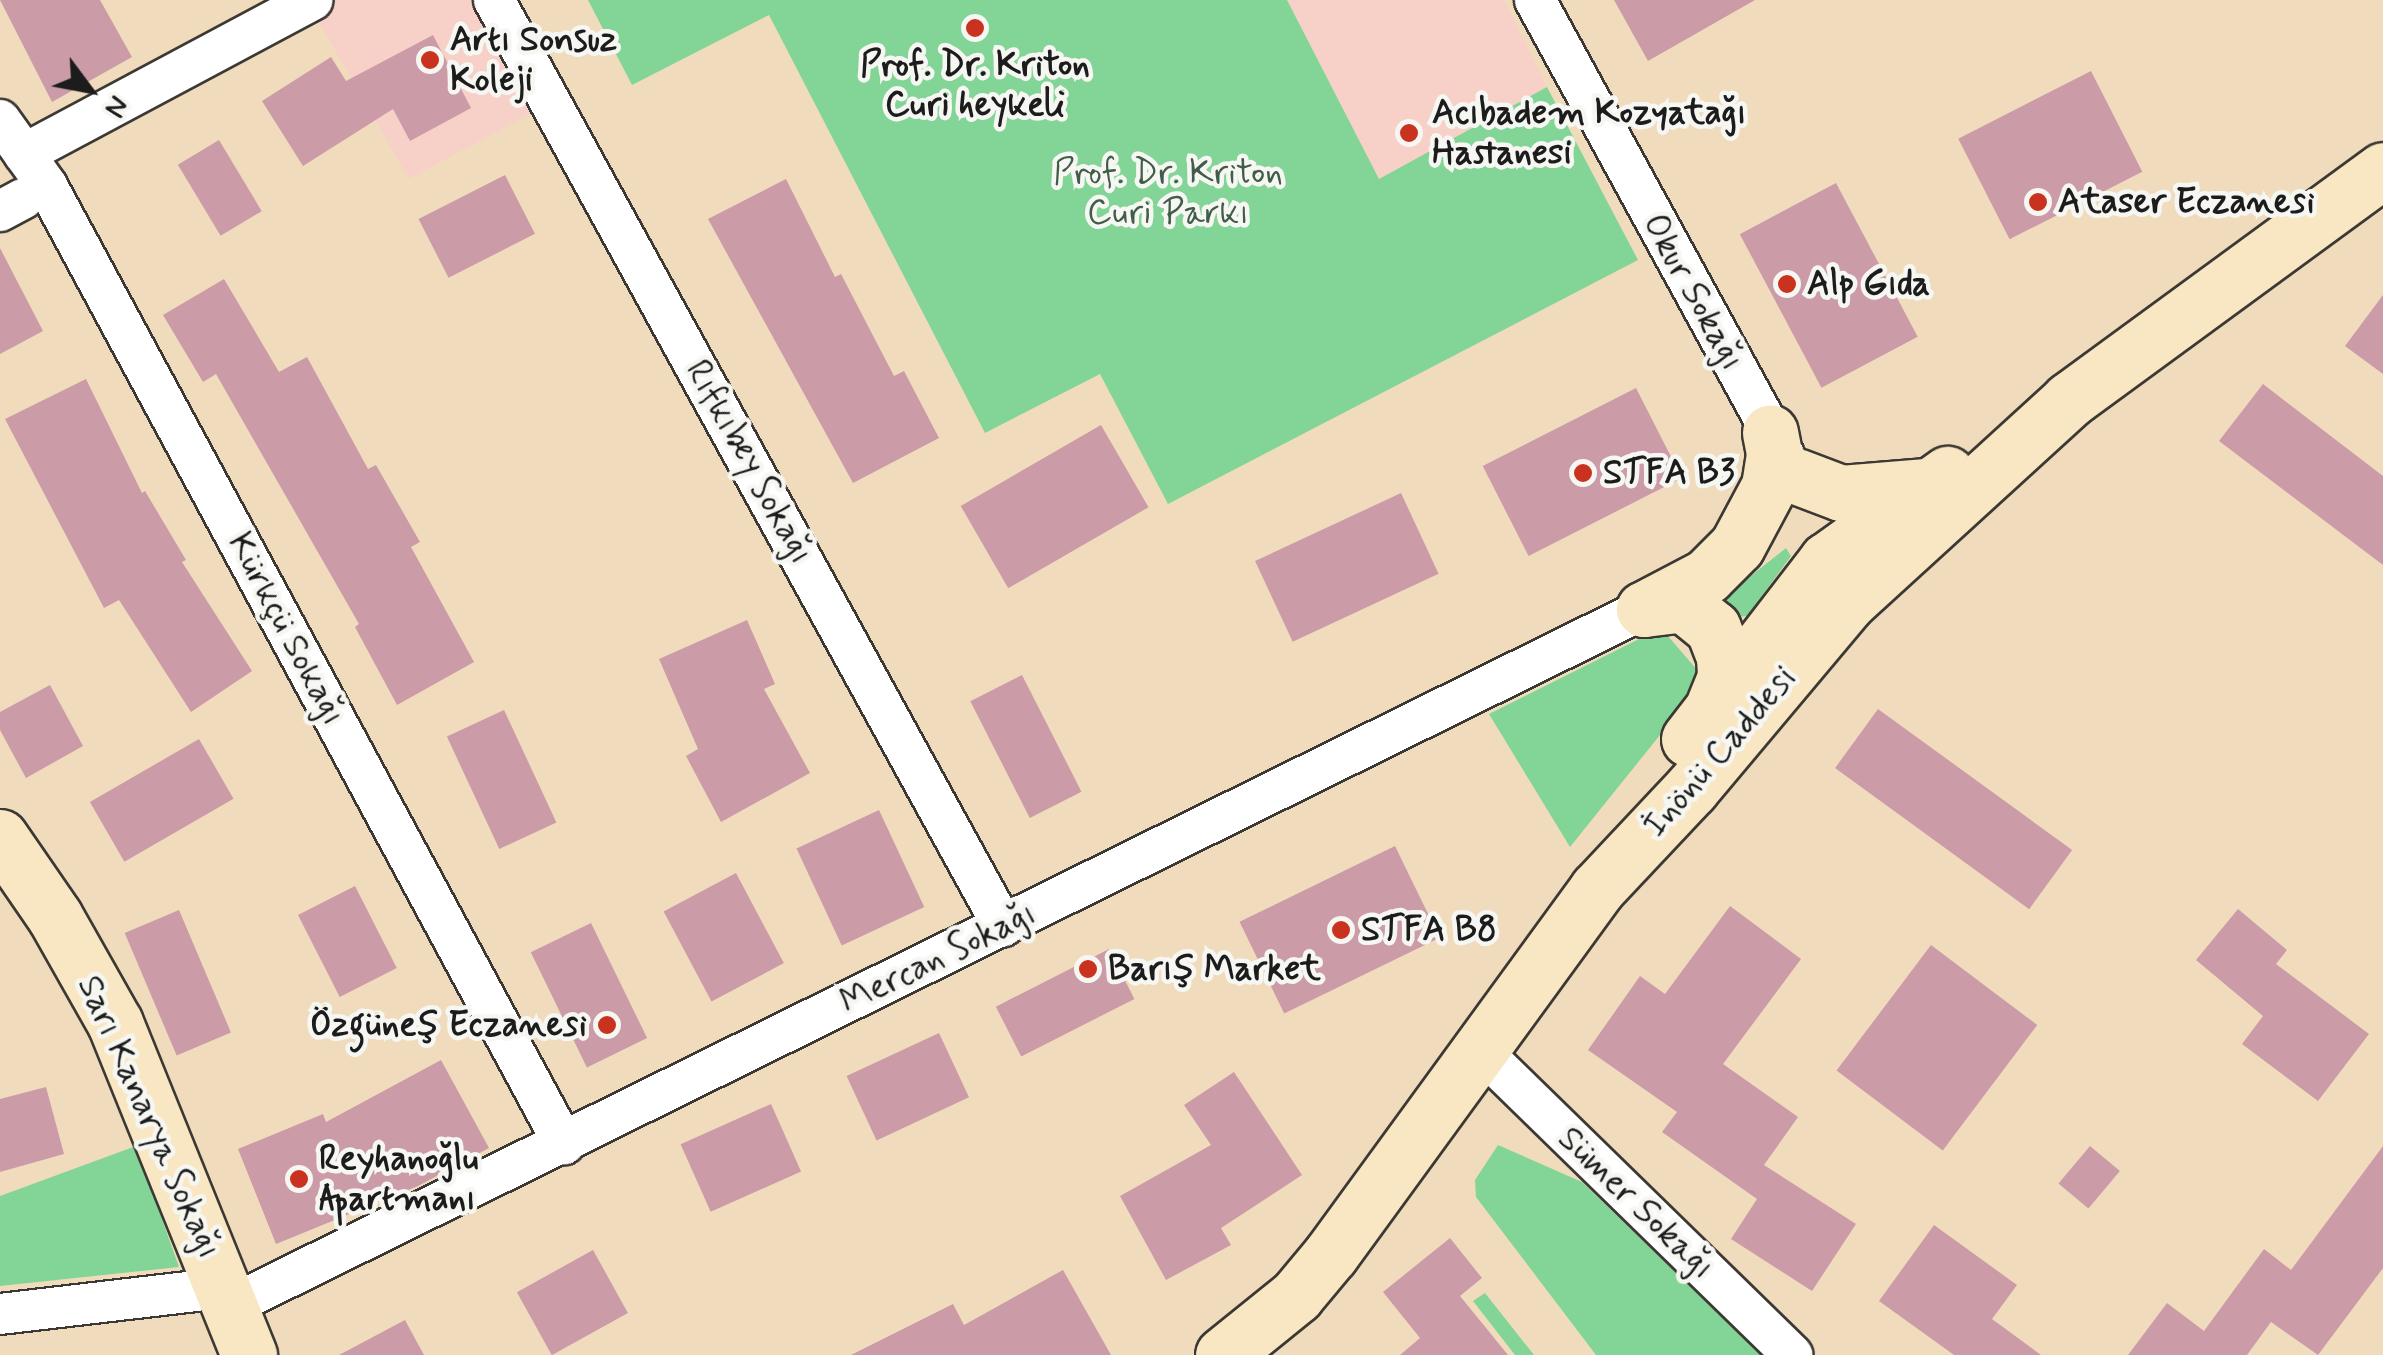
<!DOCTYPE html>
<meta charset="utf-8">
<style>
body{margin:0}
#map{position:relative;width:2383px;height:1355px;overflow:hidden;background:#f0dcbc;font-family:Mynerve,sans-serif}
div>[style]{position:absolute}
.built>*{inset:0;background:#f7d1c8}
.green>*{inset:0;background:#82d596}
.building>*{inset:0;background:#cb9ba8;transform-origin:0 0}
.roads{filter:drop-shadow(2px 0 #3c3934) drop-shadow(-2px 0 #3c3934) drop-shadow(0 2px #3c3934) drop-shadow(0 -2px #3c3934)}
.street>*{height:40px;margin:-20px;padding:0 20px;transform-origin:20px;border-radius:20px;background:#fff}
.secondary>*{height:55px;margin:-27.5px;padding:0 27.5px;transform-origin:27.5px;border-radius:27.5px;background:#f9e7c3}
.dots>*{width:28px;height:28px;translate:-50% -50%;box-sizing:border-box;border:5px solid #f6f6f2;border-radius:50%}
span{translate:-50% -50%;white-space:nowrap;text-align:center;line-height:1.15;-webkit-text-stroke:9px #f6f6f2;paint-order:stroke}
.poi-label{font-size:35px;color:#1c1c1c;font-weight:700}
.left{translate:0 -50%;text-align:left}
.right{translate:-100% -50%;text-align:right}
.park-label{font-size:35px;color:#405d47}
.street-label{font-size:35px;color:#1c1c1c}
.north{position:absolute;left:40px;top:40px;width:100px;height:100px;-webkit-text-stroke:8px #f6f6f2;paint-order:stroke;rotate:122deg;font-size:28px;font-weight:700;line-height:40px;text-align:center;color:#1c1c1c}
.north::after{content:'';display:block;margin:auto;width:35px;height:45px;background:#1c1c1c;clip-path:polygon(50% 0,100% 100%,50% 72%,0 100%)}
</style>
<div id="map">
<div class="built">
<i style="clip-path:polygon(339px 0,488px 0,543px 107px,409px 179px,313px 12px)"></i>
<i style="clip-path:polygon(1287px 0,1504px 0,1547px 87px,1379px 179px)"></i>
</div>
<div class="green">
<i style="clip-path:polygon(588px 0,1287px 0,1379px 179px,1547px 87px,1638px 260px,1168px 504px,1100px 374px,985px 433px,769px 15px,632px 85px)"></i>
<i style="clip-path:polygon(1786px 548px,1791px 556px,1747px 616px,1737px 617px,1722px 599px)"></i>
<i style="clip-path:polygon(1651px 633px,1667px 635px,1705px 679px,1570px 847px,1489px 714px)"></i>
<i style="clip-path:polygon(1498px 1145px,1582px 1182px,1761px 1355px,1596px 1355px,1476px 1197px,1475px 1180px)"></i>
<i style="clip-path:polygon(136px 1146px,179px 1267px,0 1286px,0 1196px)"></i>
<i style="clip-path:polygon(1485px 1293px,1534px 1355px,1515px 1355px,1473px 1301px)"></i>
</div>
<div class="building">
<i style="clip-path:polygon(0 0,100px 0,132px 57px,52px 102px)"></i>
<i style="clip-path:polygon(1614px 0,1755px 0,1648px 61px)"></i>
<i style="clip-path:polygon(433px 35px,471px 108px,410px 141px,393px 109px,303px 166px,262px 101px,331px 57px,346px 81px)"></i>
<i style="left:2091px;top:71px;width:113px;height:149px;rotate:63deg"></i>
<i style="left:219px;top:140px;width:83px;height:48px;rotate:59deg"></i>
<i style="left:505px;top:175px;width:66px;height:97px;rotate:63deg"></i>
<i style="clip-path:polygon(786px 179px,835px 277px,841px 274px,894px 376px,904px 371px,939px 438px,853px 483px,708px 219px)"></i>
<i style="left:1836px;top:183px;width:174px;height:109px;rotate:62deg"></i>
<i style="clip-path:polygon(0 248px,43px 331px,0 354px)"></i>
<i style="clip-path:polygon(224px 279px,279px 372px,307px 357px,368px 469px,376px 465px,420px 542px,411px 547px,474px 662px,397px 705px,355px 627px,359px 624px,216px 374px,203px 382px,163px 315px)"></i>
<i style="clip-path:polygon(2383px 295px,2383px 374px,2345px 346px)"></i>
<i style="clip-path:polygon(86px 379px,142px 493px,145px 491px,186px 560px,182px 562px,252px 671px,191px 712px,119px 600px,104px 608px,5px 419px)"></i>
<i style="clip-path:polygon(2263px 384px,2383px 476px,2383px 565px,2219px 441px)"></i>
<i style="left:1636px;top:388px;width:101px;height:172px;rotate:63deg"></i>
<i style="left:1101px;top:425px;width:95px;height:162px;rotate:60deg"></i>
<i style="left:1401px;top:493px;width:89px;height:161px;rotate:65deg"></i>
<i style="clip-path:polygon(747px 620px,775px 684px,764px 689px,810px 773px,721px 822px,686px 756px,698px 749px,659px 659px)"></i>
<i style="left:1022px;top:675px;width:131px;height:58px;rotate:63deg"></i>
<i style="clip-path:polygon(50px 685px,83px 746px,26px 778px,0 730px,0 712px)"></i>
<i style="left:1878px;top:709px;width:240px;height:73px;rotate:36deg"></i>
<i style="left:504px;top:710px;width:124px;height:63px;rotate:65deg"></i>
<i style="left:199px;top:739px;width:69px;height:126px;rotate:60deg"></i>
<i style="left:879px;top:810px;width:107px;height:91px;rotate:65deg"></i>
<i style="left:1395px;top:846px;width:102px;height:173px;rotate:64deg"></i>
<i style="left:736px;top:873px;width:102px;height:82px;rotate:62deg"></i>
<i style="left:355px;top:886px;width:92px;height:64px;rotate:63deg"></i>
<i style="clip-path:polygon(1730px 906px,1801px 959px,1723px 1064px,1798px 1117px,1764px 1165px,1856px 1224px,1812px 1291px,1731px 1239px,1757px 1199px,1662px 1132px,1677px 1112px,1588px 1050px,1640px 976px,1665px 994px)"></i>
<i style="clip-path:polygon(2238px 909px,2287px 950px,2276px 964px,2369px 1034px,2318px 1101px,2242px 1044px,2263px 1016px,2196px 960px)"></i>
<i style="left:179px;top:910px;width:133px;height:59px;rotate:67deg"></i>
<i style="left:591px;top:923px;width:128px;height:67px;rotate:64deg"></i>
<i style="left:1931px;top:945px;width:133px;height:157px;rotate:37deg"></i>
<i style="left:1109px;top:949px;width:56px;height:127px;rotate:63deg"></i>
<i style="left:939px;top:1033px;width:71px;height:102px;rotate:65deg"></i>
<i style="clip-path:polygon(441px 1060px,489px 1148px,418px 1186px,276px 1244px,238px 1149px,323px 1114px,326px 1122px)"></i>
<i style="clip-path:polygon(1234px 1072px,1302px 1175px,1221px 1228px,1231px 1245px,1166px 1280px,1120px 1196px,1211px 1145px,1184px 1105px)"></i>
<i style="clip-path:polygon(46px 1087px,64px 1154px,0 1172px,0 1099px)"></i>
<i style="left:771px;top:1104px;width:74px;height:99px;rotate:66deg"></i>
<i style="left:2090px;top:1146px;width:39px;height:49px;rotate:40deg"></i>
<i style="clip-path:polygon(2383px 1146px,2383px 1268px,2318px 1355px,2271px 1322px,2247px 1355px,2128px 1355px,2167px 1303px,2204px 1331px,2264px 1249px,2291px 1270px)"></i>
<i style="clip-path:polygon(1934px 1225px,2017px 1285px,1992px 1319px,2041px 1355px,1954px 1355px,1879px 1301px)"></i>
<i style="clip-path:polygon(1450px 1238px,1482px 1278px,1460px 1296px,1508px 1355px,1400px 1355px,1420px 1338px,1383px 1292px)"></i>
<i style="left:593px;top:1250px;width:72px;height:87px;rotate:61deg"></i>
<i style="clip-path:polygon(1063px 1270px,1111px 1355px,851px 1355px,953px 1304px,964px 1325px)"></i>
<i style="clip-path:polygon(405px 1320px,424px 1355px,339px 1355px)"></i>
</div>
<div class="roads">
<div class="street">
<i style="left:494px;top:0;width:1057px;rotate:61.2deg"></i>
<i style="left:1535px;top:0;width:519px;rotate:61.31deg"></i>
<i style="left:0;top:120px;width:81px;rotate:54.5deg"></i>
<i style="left:47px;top:186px;width:1089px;rotate:61.65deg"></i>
<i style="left:24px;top:154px;width:327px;rotate:-28.1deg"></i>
<i style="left:0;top:211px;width:26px;rotate:-28deg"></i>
<i style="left:1481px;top:1051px;width:435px;rotate:44.3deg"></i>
<i style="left:230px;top:1306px;width:1576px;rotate:-26.24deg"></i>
<i style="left:0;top:1314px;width:225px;rotate:-6.7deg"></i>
</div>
<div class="secondary">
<i style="left:1796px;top:476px;width:48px;rotate:20.7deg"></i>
<i style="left:1841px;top:493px;width:83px;rotate:-4.8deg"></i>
<i style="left:1644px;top:609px;width:71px;rotate:-27.6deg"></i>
<i style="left:1707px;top:576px;width:42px;rotate:-45deg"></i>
<i style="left:1737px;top:546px;width:68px;rotate:-61.9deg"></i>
<i style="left:1769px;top:486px;width:33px;rotate:-81deg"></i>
<i style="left:1774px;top:453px;width:21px;rotate:-101deg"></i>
<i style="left:1644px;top:609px;width:39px;rotate:-7deg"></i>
<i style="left:1683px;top:604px;width:38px;rotate:39deg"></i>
<i style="left:1713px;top:628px;width:30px;rotate:69deg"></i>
<i style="left:1724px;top:656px;width:21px;rotate:87deg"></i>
<i style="left:1725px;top:677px;width:29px;rotate:112deg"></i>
<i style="left:1689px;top:739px;width:226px;rotate:-52.4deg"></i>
<i style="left:1827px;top:560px;width:148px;rotate:-35.6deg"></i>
<i style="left:0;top:837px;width:97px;rotate:55.5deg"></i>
<i style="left:55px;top:917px;width:122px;rotate:60.5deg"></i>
<i style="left:115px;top:1023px;width:358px;rotate:68deg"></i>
<i style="left:1223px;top:1355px;width:94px;rotate:-38.9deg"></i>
<i style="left:1296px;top:1296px;width:55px;rotate:-50.2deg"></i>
<i style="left:1331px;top:1254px;width:452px;rotate:-53.9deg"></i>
<i style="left:1597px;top:889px;width:137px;rotate:-46.8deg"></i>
<i style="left:1691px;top:789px;width:243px;rotate:-50deg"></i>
<i style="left:1847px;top:603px;width:301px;rotate:-42.4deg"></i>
<i style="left:2069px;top:400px;width:389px;rotate:-36.2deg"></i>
</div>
</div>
<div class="dots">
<i style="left:975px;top:28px;background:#c8321e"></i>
<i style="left:430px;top:60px;background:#c8321e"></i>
<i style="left:1409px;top:133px;background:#c8321e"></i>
<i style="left:2038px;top:202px;background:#c8321e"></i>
<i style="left:1787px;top:284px;background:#c8321e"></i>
<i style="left:1583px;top:473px;background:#c8321e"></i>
<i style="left:1341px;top:930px;background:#c8321e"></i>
<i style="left:1088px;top:969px;background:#c8321e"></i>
<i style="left:607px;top:1025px;background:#c8321e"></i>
<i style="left:299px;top:1179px;background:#c8321e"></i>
</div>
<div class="poi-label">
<span class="left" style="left:450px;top:60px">Artı Sonsuz<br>Koleji</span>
<span style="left:975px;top:85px">Prof. Dr. Kriton<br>Curi heykeli</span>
<span class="left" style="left:1432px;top:133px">Acıbadem Kozyatağı<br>Hastanesi</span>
<span class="left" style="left:2058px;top:202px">Ataser Eczanesi</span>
<span class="left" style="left:1807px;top:284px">Alp Gıda</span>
<span class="left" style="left:1603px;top:473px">STFA B3</span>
<span class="left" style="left:1361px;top:930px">STFA B8</span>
<span class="left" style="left:1108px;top:969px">Barış Market</span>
<span class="right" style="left:587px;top:1025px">Özgüneş Eczanesi</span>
<span class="left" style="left:319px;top:1179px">Reyhanoğlu<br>Apartmanı</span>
</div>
<div class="park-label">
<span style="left:1168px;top:193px">Prof. Dr. Kriton<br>Curi Parkı</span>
</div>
<div class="street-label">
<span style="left:1693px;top:292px;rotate:61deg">Okur Sokağı</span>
<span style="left:749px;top:462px;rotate:61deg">Rıfkıbey Sokağı</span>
<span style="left:286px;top:629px;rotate:62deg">Kürkçü Sokağı</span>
<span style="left:1720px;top:752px;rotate:-49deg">İnönü Caddesi</span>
<span style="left:938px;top:958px;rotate:-26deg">Mercan Sokağı</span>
<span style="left:149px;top:1117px;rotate:66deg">Sarı Kanarya Sokağı</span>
<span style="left:1636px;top:1203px;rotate:44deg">Sümer Sokağı</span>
</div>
<div class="north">N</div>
</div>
